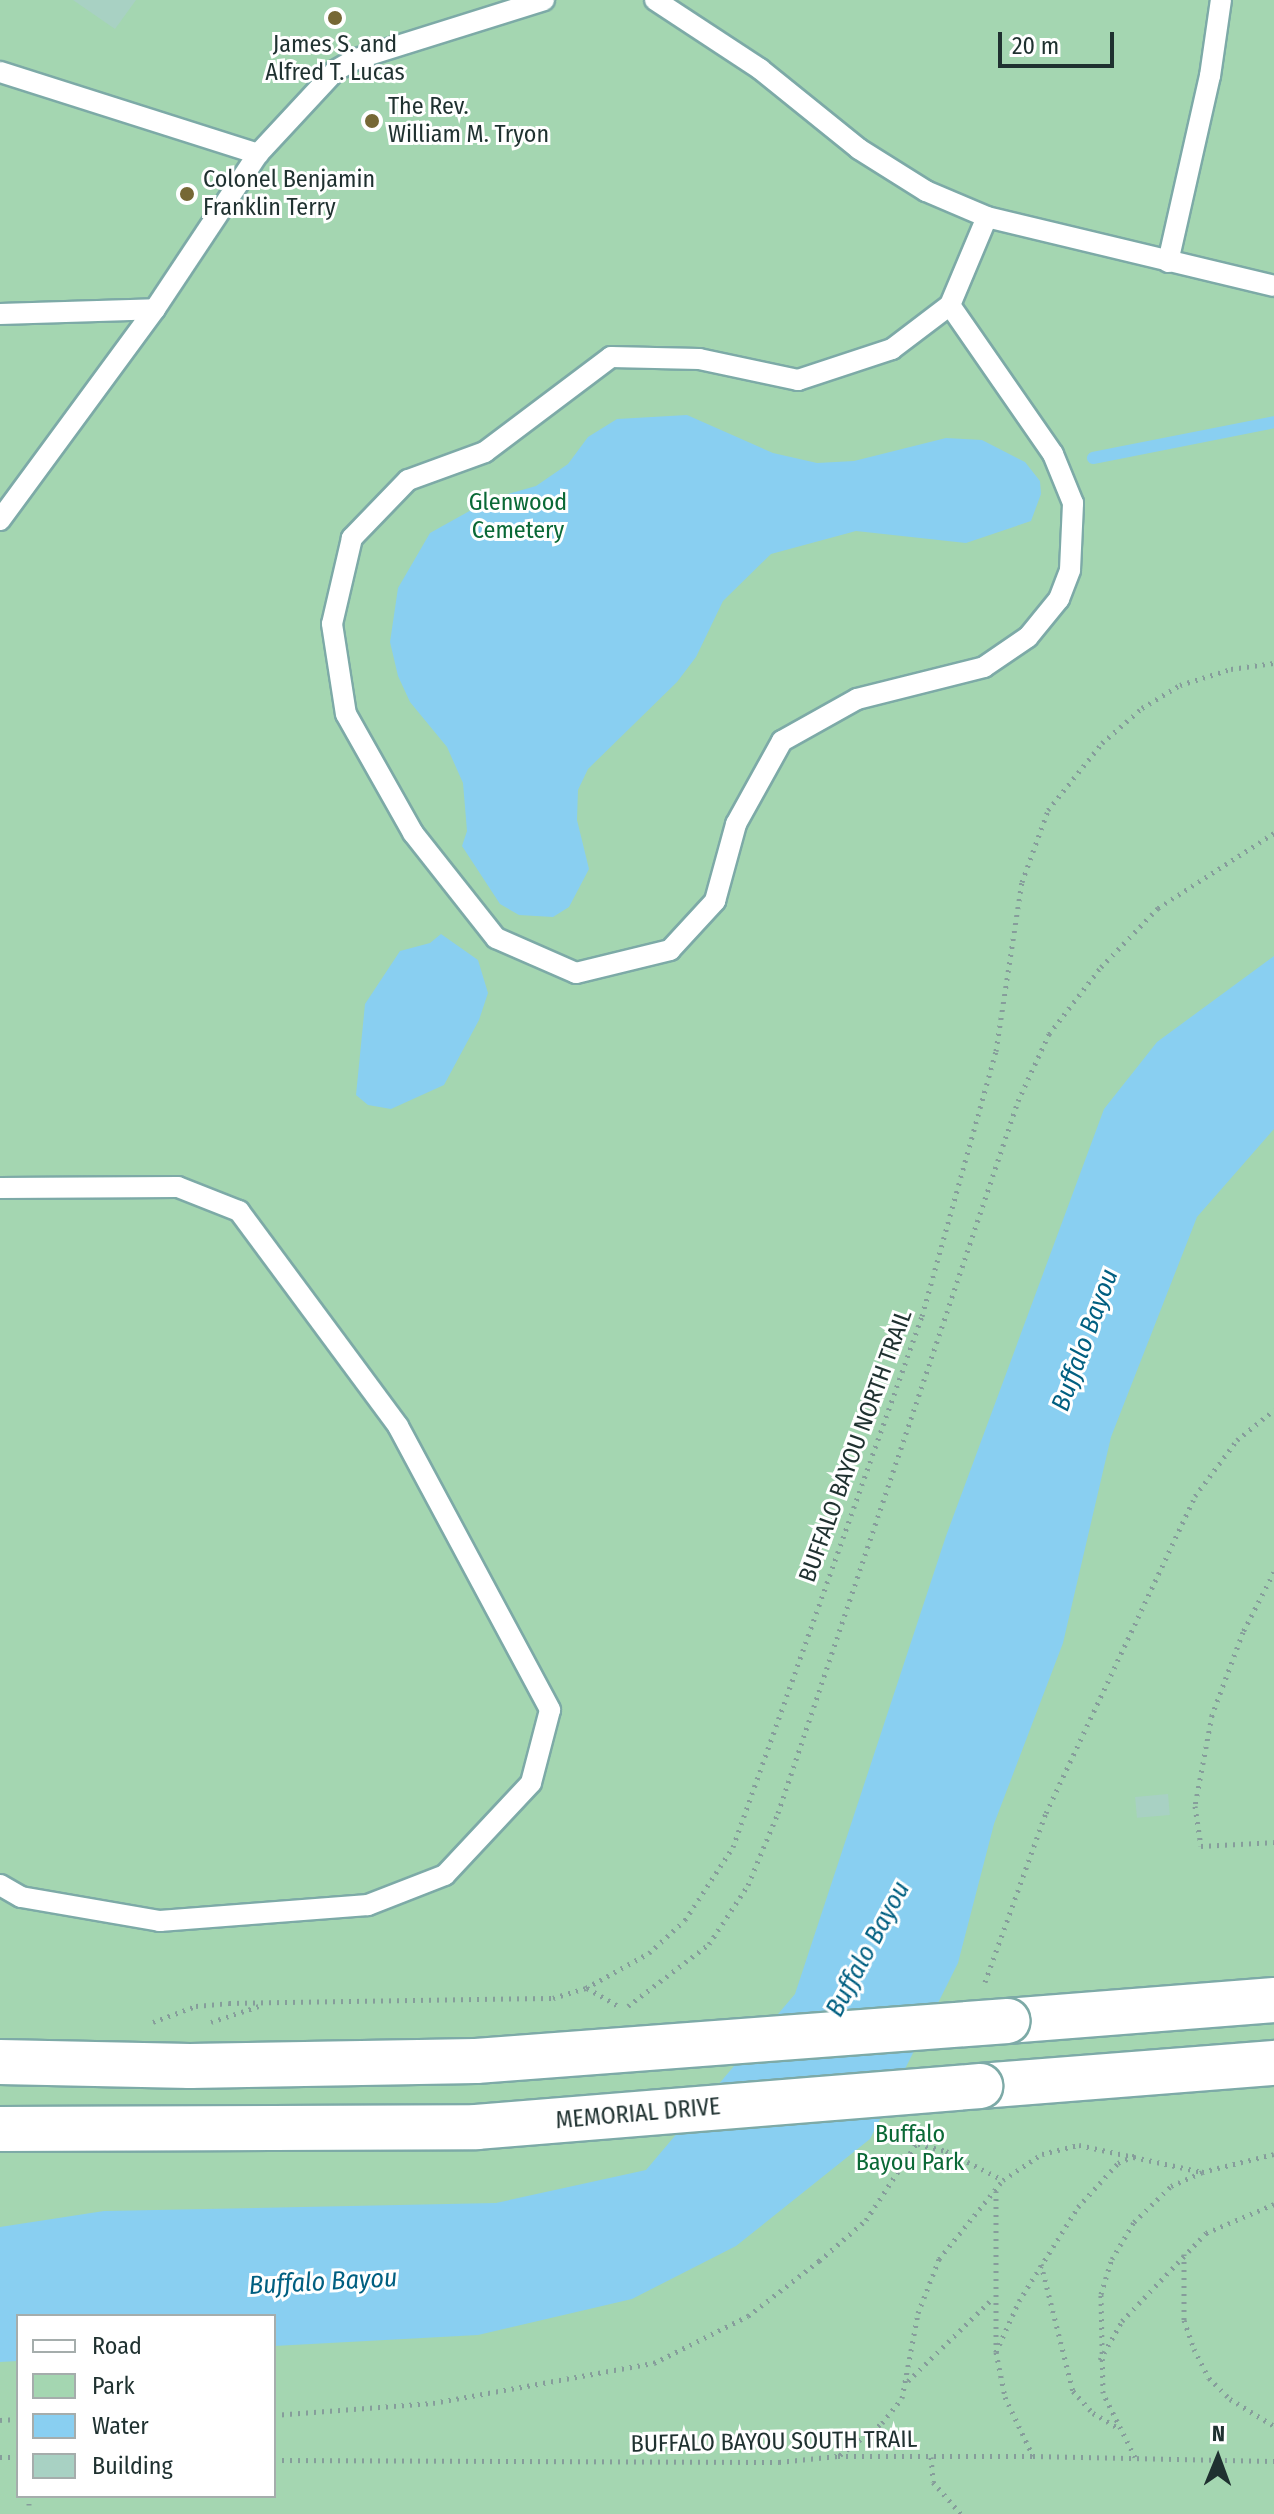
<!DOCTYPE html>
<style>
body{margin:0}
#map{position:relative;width:1274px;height:2514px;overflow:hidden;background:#e3fefc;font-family:"Fira Sans Condensed",sans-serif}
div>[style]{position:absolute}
.green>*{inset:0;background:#a4d6b1}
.water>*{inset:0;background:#89cff1}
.stream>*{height:12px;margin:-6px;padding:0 6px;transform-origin:6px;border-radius:6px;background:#89cff1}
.building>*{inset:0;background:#a8d1c3;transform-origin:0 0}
.path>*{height:5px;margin-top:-2.5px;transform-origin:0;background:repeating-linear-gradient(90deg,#869d9b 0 2px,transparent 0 8px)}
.roads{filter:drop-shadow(2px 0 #7daaa7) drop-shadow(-2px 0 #7daaa7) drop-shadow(0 2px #7daaa7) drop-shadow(0 -2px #7daaa7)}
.lane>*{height:20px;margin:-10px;padding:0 10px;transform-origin:10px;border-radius:10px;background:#fff}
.primary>*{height:44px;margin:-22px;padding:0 22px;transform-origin:22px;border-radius:22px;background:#fff}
.bridges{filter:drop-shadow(2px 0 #7daaa7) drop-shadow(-2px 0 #7daaa7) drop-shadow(0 2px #7daaa7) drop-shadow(0 -2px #7daaa7)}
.primary-bridge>*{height:44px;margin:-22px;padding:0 22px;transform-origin:22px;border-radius:22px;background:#fff}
.dots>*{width:22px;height:22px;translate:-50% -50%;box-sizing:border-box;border:4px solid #fff;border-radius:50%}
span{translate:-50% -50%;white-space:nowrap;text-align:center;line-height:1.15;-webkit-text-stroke:6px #fff;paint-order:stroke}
.poi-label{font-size:24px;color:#1f3130}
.left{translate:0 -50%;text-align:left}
.park-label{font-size:24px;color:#0a6936}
.street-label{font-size:24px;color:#1f3130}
.water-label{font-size:26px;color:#005f81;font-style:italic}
.legend{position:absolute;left:16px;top:2314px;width:260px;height:184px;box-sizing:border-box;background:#fff;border:2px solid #a5adac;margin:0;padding:10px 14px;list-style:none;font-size:24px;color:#1f3130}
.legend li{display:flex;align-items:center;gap:16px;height:40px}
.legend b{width:40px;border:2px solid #a5adac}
.north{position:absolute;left:1178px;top:2418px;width:80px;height:80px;-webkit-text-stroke:6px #fff;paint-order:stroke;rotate:1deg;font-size:22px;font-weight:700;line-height:32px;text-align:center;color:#1f3130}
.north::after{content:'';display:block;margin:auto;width:28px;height:36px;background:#1f3130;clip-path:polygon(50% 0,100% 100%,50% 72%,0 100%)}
.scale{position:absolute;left:998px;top:32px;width:116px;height:36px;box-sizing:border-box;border:4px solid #1f3130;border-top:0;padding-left:10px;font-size:24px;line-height:28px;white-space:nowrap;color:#1f3130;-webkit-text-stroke:6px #fff;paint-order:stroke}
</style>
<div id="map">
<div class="green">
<i style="clip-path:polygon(evenodd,0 0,1274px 0,1274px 2514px,0 2514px,0 0,18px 2316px,274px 2316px,274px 2496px,18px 2496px,18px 2316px)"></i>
</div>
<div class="water">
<i style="clip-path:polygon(687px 415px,773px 453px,817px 463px,854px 461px,946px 438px,982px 440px,1025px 462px,1040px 481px,1041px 494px,1031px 521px,966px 543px,856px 531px,771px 554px,723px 601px,696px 657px,677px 682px,588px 769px,578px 790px,577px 820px,589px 869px,569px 907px,553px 917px,519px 915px,500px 904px,462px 846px,467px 831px,463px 783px,447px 747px,410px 702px,398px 676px,390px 642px,398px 588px,430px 533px,491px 499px,536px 486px,568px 464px,588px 437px,617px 419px)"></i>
<i style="clip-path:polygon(441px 934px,478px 960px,488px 993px,479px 1020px,444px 1085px,391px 1109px,368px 1105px,356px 1095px,365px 1004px,400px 951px,430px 943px)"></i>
<i style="clip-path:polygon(1274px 956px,1274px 1129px,1197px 1217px,1111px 1437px,1063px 1643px,994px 1824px,958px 1963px,870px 2139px,736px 2246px,632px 2299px,478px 2335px,274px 2346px,274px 2316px,18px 2316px,18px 2361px,0 2362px,0 2227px,104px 2211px,496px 2203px,646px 2170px,795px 1994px,946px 1536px,1104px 1109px,1157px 1042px)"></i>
</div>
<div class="stream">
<i style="left:1093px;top:458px;width:185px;rotate:-11.2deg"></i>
</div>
<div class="building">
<i style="clip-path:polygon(73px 0,136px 0,115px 29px)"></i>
<i style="left:1168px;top:1794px;width:21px;height:33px;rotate:85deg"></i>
</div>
<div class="path">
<i style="left:1274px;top:1572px;width:68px;rotate:117.3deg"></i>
<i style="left:1243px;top:1632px;width:89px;rotate:110.5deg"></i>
<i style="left:1212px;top:1715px;width:93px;rotate:100.6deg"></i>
<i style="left:1195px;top:1806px;width:40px;rotate:81.5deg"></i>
<i style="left:1201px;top:1846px;width:73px;rotate:-3.1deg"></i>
<i style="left:985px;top:1982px;width:180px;rotate:-70.2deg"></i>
<i style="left:1046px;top:1813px;width:350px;rotate:-64.8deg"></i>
<i style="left:1195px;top:1496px;width:70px;rotate:-53.1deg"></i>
<i style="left:1237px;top:1440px;width:48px;rotate:-39deg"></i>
<i style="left:587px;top:1988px;width:38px;rotate:30deg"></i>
<i style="left:628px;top:2006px;width:102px;rotate:-37.4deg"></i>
<i style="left:709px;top:1944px;width:71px;rotate:-56.5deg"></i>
<i style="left:748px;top:1885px;width:78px;rotate:-67.4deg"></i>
<i style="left:778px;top:1813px;width:751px;rotate:-71.37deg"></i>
<i style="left:1018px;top:1101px;width:74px;rotate:-65.2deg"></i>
<i style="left:1049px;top:1034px;width:85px;rotate:-52.2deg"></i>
<i style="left:1101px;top:967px;width:82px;rotate:-46deg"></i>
<i style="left:1158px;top:908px;width:138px;rotate:-32.9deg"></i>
<i style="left:153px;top:2022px;width:46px;rotate:-20.4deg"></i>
<i style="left:196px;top:2006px;width:33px;rotate:-5deg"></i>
<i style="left:229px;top:2003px;width:324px;rotate:-0.9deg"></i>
<i style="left:553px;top:1998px;width:34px;rotate:-17deg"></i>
<i style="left:586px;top:1988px;width:72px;rotate:-29.1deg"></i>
<i style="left:649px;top:1953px;width:49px;rotate:-42.5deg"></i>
<i style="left:685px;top:1920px;width:87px;rotate:-56.7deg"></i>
<i style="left:733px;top:1847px;width:564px;rotate:-70.41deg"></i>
<i style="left:922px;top:1316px;width:275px;rotate:-74.4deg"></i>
<i style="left:996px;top:1051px;width:171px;rotate:-81.3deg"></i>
<i style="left:1022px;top:882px;width:77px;rotate:-70.1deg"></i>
<i style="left:1048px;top:810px;width:86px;rotate:-51.1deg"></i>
<i style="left:1102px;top:743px;width:53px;rotate:-41.2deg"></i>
<i style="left:1142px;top:708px;width:44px;rotate:-31.2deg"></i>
<i style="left:1180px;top:685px;width:53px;rotate:-17.4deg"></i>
<i style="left:1231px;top:669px;width:43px;rotate:-7.9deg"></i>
<i style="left:211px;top:2022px;width:54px;rotate:-18.4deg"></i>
<i style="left:918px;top:2144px;width:29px;rotate:14deg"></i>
<i style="left:946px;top:2151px;width:64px;rotate:27deg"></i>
<i style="left:996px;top:2191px;width:161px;rotate:90deg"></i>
<i style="left:996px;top:2352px;width:46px;rotate:78.7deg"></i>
<i style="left:1005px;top:2397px;width:65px;rotate:64.6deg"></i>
<i style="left:1184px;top:2254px;width:66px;rotate:90deg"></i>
<i style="left:1184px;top:2320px;width:31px;rotate:71deg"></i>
<i style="left:1194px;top:2349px;width:33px;rotate:63deg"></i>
<i style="left:1209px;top:2378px;width:30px;rotate:45deg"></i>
<i style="left:1230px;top:2399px;width:52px;rotate:31.5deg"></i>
<i style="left:1041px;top:2264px;width:131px;rotate:75.9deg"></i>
<i style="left:1073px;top:2391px;width:30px;rotate:48deg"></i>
<i style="left:1093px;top:2413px;width:29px;rotate:31deg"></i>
<i style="left:996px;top:2352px;width:56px;rotate:-65.7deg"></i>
<i style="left:1019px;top:2301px;width:111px;rotate:-57.9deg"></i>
<i style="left:1078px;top:2207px;width:59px;rotate:-47.7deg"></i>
<i style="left:1118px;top:2163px;width:20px;rotate:-24deg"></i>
<i style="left:1100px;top:2360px;width:45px;rotate:-60.6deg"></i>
<i style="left:1122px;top:2321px;width:122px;rotate:-46.3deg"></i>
<i style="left:1206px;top:2233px;width:74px;rotate:-23.1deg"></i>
<i style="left:908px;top:2381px;width:120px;rotate:-44.3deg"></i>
<i style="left:274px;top:2415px;width:159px;rotate:-4.3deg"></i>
<i style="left:433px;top:2403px;width:225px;rotate:-10.3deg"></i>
<i style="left:654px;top:2363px;width:105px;rotate:-26.6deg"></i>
<i style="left:748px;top:2316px;width:90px;rotate:-37.8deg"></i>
<i style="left:819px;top:2261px;width:62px;rotate:-41.1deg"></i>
<i style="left:866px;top:2220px;width:105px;rotate:-56.6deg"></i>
<i style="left:0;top:2420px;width:18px;rotate:-3deg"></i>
<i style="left:840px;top:2455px;width:53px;rotate:-37.3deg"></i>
<i style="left:882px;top:2423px;width:32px;rotate:-51deg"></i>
<i style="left:902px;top:2398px;width:86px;rotate:-79.3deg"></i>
<i style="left:918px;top:2313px;width:58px;rotate:-68.7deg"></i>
<i style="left:939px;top:2259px;width:102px;rotate:-51deg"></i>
<i style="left:1003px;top:2180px;width:47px;rotate:-33.7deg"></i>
<i style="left:1042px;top:2154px;width:38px;rotate:-14deg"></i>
<i style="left:1079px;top:2145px;width:126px;rotate:12.4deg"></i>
<i style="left:0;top:2457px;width:18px"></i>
<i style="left:931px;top:2457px;width:25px;rotate:85deg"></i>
<i style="left:933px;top:2482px;width:43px;rotate:48.8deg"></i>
<i style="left:1135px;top:2457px;width:72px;rotate:-116.6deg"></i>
<i style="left:1103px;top:2393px;width:99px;rotate:-91.2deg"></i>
<i style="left:1101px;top:2294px;width:37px;rotate:-73deg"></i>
<i style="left:1112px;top:2259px;width:43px;rotate:-59.3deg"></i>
<i style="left:1134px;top:2222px;width:52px;rotate:-44.2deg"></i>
<i style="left:1171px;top:2186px;width:34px;rotate:-24deg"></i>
<i style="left:1202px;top:2172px;width:74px;rotate:-14deg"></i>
<i style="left:274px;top:2460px;width:505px;rotate:0.23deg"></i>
<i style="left:779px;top:2462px;width:59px;rotate:-5.8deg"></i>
<i style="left:838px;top:2456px;width:195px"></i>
<i style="left:1033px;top:2456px;width:241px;rotate:1.2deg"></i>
<i style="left:29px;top:2505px;width:9px;rotate:-90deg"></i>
</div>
<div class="roads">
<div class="lane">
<i style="left:655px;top:0;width:126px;rotate:33.3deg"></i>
<i style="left:760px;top:69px;width:127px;rotate:38.9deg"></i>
<i style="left:859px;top:149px;width:79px;rotate:32.1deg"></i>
<i style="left:926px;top:191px;width:66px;rotate:23.1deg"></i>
<i style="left:987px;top:217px;width:295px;rotate:13.5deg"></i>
<i style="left:0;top:72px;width:271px;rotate:17.6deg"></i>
<i style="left:1168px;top:262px;width:191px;rotate:-77.3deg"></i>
<i style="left:1210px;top:76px;width:77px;rotate:-81.8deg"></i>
<i style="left:950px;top:305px;width:73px;rotate:142.8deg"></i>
<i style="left:892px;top:349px;width:99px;rotate:161.7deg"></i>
<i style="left:798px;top:380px;width:101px;rotate:-168deg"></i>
<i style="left:699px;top:359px;width:88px;rotate:-178.7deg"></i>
<i style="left:611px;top:357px;width:158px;rotate:143deg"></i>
<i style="left:485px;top:452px;width:82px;rotate:160deg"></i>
<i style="left:408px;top:480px;width:81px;rotate:134deg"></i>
<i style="left:352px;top:538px;width:88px;rotate:103.1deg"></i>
<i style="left:332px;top:624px;width:91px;rotate:81.2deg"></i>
<i style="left:346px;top:714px;width:137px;rotate:60.6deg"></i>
<i style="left:413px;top:833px;width:134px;rotate:51.7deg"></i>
<i style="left:496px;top:938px;width:87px;rotate:23.6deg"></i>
<i style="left:576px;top:973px;width:97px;rotate:-13.7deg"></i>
<i style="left:670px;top:950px;width:67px;rotate:-47.4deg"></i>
<i style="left:715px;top:901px;width:80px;rotate:-74.7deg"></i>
<i style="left:736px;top:824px;width:95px;rotate:-61deg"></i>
<i style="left:782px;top:741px;width:86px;rotate:-29.2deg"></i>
<i style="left:857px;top:699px;width:131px;rotate:-14.1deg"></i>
<i style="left:984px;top:667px;width:53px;rotate:-34.3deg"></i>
<i style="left:1028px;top:637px;width:49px;rotate:-50.8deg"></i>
<i style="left:1059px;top:599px;width:31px;rotate:-69deg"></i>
<i style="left:1070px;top:570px;width:67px;rotate:-87.4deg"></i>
<i style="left:1073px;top:503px;width:53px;rotate:-112.2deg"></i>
<i style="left:1053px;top:454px;width:181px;rotate:-124.7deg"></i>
<i style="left:950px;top:305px;width:95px;rotate:-67.2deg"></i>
<i style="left:0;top:314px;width:155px;rotate:-1.8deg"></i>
<i style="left:0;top:520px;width:262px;rotate:-53.7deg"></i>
<i style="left:155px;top:309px;width:186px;rotate:-56.4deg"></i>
<i style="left:258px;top:154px;width:113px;rotate:-47.1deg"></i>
<i style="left:335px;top:71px;width:24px;rotate:-30deg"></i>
<i style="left:356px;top:59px;width:197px;rotate:-17.4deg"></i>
<i style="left:0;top:1188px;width:178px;rotate:-0.3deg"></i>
<i style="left:178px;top:1187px;width:66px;rotate:21.5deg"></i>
<i style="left:239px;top:1211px;width:267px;rotate:53.5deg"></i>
<i style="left:398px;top:1426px;width:322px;rotate:61.8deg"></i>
<i style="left:550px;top:1710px;width:75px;rotate:104.6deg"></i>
<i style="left:531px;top:1783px;width:126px;rotate:133.1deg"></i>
<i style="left:445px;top:1875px;width:83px;rotate:158.7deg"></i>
<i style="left:368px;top:1905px;width:209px;rotate:175.6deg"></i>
<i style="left:160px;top:1921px;width:141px;rotate:-170.2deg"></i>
<i style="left:21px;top:1897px;width:24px;rotate:-150deg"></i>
</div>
<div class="primary">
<i style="left:1007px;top:2021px;width:268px;rotate:-4.5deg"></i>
<i style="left:980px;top:2086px;width:295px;rotate:-4.5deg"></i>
</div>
</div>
<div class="bridges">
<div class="primary-bridge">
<i style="left:0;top:2062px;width:190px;rotate:1.2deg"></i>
<i style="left:190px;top:2066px;width:286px;rotate:-1deg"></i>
<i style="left:476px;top:2061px;width:533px;rotate:-4.31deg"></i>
<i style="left:0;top:2129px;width:476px;rotate:-0.2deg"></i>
<i style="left:476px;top:2127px;width:506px;rotate:-4.65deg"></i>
</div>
</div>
<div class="dots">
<i style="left:335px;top:18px;background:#766835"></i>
<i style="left:372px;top:121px;background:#766835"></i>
<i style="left:187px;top:194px;background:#766835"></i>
</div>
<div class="poi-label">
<span style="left:335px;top:59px">James S. and<br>Alfred T. Lucas</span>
<span class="left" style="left:388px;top:121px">The Rev.<br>William M. Tryon</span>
<span class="left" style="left:203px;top:194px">Colonel Benjamin<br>Franklin Terry</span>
</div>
<div class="park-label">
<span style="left:518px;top:517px">Glenwood<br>Cemetery</span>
<span style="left:910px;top:2149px">Buffalo<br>Bayou Park</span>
</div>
<div class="street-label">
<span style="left:856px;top:1446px;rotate:-70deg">BUFFALO BAYOU NORTH TRAIL</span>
<span style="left:638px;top:2114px;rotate:-5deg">MEMORIAL DRIVE</span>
<span style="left:774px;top:2442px;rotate:-1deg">BUFFALO BAYOU SOUTH TRAIL</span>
</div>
<div class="water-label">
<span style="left:1085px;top:1340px;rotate:-70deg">Buffalo Bayou</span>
<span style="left:868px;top:1949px;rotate:-62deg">Buffalo Bayou</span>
<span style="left:323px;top:2282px;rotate:-3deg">Buffalo Bayou</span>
</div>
<ul class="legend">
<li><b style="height:10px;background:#fff"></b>Road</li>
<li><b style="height:22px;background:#a4d6b1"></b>Park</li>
<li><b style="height:22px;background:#89cff1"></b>Water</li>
<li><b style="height:22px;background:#a8d1c3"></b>Building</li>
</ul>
<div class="north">N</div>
<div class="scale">20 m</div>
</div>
